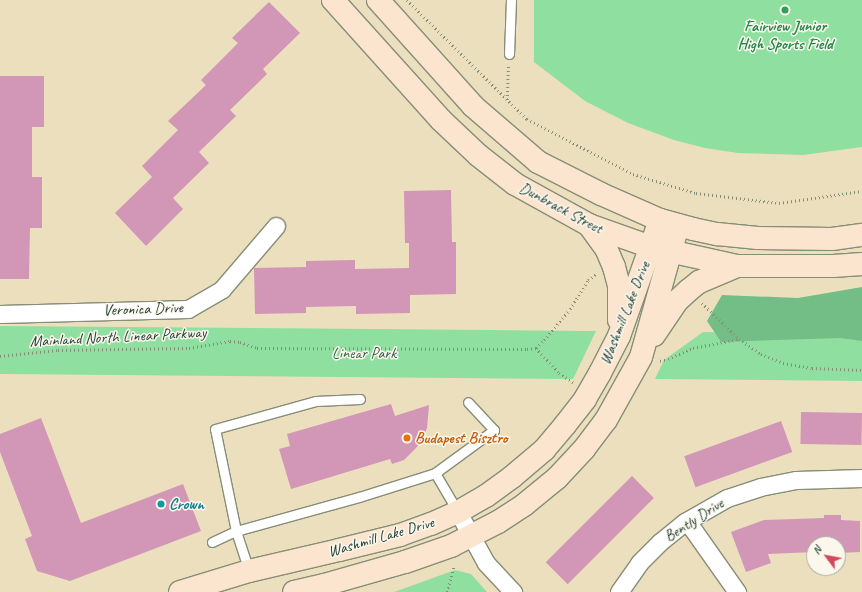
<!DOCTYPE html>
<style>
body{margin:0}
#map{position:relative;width:862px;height:592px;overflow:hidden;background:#ecdfbd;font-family:Caveat,sans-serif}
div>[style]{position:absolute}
.green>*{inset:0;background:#8fe0a0}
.forest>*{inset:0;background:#73be86}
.building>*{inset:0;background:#d296b7;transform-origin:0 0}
.path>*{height:2.5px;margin-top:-1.25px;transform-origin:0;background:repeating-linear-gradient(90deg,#868e78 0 1px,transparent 0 4px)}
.roads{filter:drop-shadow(1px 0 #868e78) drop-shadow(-1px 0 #868e78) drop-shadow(0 1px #868e78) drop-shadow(0 -1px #868e78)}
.lane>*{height:9px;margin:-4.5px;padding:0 4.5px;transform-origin:4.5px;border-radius:4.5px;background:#fff}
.street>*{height:17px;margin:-8.5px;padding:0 8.5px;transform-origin:8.5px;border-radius:8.5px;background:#fff}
.secondary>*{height:22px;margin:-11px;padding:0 11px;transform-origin:11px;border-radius:11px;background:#fbe5cf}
.dots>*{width:11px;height:11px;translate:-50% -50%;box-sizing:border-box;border:2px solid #fbf7ec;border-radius:50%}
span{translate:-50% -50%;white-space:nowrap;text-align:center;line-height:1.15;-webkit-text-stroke:3px #fbf7ec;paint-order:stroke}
.leisure-label{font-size:16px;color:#27864d;font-weight:700}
.street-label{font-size:16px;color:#1f3d34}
.park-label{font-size:16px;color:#355e4a}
.food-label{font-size:16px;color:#c56008;font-weight:700}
.left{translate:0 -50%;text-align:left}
.culture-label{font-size:16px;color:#0d838f;font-weight:700}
.north{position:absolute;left:806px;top:536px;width:40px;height:40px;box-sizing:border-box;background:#fbf7ec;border:1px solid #a3ada2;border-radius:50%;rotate:302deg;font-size:11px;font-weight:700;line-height:16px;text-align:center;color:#1f3d34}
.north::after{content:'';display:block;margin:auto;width:14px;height:18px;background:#d1495b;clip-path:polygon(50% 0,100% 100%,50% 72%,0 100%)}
</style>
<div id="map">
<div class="green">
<i style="clip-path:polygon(534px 0,862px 0,862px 147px,803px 155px,738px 153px,705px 148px,674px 140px,628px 123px,585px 101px,534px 62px)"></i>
<i style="clip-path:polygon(0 326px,491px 330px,596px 331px,573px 379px,0 374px)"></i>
<i style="clip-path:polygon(703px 332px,862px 334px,862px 381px,655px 379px,664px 360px)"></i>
<i style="clip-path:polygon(455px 570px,471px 574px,487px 592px,394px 592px)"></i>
</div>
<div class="forest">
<i style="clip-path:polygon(862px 287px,862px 341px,840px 338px,721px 342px,707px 321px,722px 295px,798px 298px)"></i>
</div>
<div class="building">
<i style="clip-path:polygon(269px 2px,300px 33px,263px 69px,267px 74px,230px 110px,236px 116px,199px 152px,209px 163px,173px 198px,183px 209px,146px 246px,115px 213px,152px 177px,142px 166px,178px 130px,168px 121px,206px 85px,201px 80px,238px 43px,232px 38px)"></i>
<i style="clip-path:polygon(0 76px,44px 76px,44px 127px,32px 127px,32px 177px,42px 177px,42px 228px,30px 228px,29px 279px,0 279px)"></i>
<i style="clip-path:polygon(451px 190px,452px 242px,456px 242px,456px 294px,410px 295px,410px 313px,356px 314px,356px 306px,306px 307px,306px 313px,255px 314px,254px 268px,306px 267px,306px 261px,355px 260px,355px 269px,409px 268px,409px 243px,405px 243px,404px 191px)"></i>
<i style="clip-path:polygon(391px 404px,395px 416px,429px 405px,427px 428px,422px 440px,416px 448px,404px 460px,392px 464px,390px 459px,291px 489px,279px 449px,290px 446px,287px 434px)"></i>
<i style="left:801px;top:412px;width:61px;height:32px;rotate:1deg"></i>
<i style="clip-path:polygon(41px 418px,81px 523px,183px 484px,201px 531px,70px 581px,37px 571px,25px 539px,32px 536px,0 452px,0 434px)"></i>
<i style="left:781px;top:421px;width:33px;height:103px;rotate:70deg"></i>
<i style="left:632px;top:476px;width:31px;height:122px;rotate:45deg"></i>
<i style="clip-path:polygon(824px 515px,841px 515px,841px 520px,860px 521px,860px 552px,838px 553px,838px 544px,813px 544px,814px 552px,768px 554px,771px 563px,746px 572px,731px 532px,764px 520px,824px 518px)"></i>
</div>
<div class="path">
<i style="left:407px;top:0;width:169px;rotate:44.8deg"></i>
<i style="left:527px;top:119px;width:119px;rotate:27.4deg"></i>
<i style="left:633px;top:174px;width:66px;rotate:16.8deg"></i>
<i style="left:696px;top:193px;width:84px;rotate:6.9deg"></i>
<i style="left:779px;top:203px;width:84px;rotate:-8.2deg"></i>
<i style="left:507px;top:100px;width:34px;rotate:-88deg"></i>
<i style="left:702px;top:303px;width:52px;rotate:44.2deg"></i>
<i style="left:739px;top:339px;width:27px;rotate:34deg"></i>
<i style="left:761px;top:354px;width:24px;rotate:22deg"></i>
<i style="left:783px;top:363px;width:29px;rotate:10deg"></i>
<i style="left:812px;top:368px;width:50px;rotate:2.3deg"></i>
<i style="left:536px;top:348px;width:34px;rotate:47deg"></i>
<i style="left:559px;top:373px;width:17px;rotate:33deg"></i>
<i style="left:0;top:356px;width:58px;rotate:-5.9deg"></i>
<i style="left:58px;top:350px;width:131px;rotate:-0.9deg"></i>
<i style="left:189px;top:348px;width:42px;rotate:-9.7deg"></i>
<i style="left:230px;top:341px;width:10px;rotate:6deg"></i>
<i style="left:240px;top:342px;width:18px;rotate:19deg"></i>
<i style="left:257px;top:348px;width:270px;rotate:0.2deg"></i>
<i style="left:527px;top:349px;width:9px;rotate:-6deg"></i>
<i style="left:536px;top:348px;width:11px;rotate:-45deg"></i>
<i style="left:544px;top:340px;width:40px;rotate:-50deg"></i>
<i style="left:570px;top:309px;width:34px;rotate:-58deg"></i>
<i style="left:588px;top:280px;width:11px;rotate:-38deg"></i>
<i style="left:660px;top:361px;width:8px;rotate:-14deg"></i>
<i style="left:668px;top:359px;width:27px;rotate:-24deg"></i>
<i style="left:693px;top:348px;width:47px;rotate:-11.1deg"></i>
<i style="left:447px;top:592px;width:27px;rotate:-75deg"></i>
</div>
<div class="roads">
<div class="lane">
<i style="left:509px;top:54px;width:54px;rotate:-87.9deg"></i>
<i style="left:435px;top:473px;width:73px;rotate:-36.1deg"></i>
<i style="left:494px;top:430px;width:38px;rotate:-133deg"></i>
<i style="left:212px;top:542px;width:26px;rotate:-25deg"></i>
<i style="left:236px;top:531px;width:104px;rotate:-101.6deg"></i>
<i style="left:215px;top:429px;width:105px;rotate:-15.5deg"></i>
<i style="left:316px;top:401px;width:44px;rotate:-2.6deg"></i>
<i style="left:249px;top:571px;width:42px;rotate:-108deg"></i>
<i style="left:236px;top:531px;width:128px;rotate:-15.5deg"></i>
<i style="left:359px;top:497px;width:80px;rotate:-17.5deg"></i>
<i style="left:435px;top:473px;width:45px;rotate:59.5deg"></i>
</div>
<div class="street">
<i style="left:0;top:314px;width:188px;rotate:-1.5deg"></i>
<i style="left:188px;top:309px;width:39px;rotate:-30deg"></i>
<i style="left:222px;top:289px;width:83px;rotate:-49.4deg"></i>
<i style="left:458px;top:512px;width:58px;rotate:61.2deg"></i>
<i style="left:486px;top:563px;width:40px;rotate:47deg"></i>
<i style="left:687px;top:521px;width:87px;rotate:54.8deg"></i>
<i style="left:619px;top:592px;width:35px;rotate:-55deg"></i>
<i style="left:639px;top:563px;width:30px;rotate:-45deg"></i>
<i style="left:660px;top:542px;width:32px;rotate:-39deg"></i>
<i style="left:685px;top:522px;width:48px;rotate:-29.7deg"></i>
<i style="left:727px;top:498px;width:35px;rotate:-18deg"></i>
<i style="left:760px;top:487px;width:37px;rotate:-11deg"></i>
<i style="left:796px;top:480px;width:66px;rotate:-1.7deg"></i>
</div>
<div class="secondary">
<i style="left:333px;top:0;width:161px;rotate:48deg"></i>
<i style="left:441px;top:120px;width:51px;rotate:43.4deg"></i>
<i style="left:478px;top:155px;width:47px;rotate:38.1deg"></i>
<i style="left:515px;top:184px;width:85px;rotate:29deg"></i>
<i style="left:589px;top:225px;width:66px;rotate:19.5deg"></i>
<i style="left:651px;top:247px;width:88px;rotate:12.5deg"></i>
<i style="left:737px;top:266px;width:96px"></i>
<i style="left:833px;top:266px;width:29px;rotate:-4deg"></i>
<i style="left:378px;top:0;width:142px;rotate:48.1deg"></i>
<i style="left:473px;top:106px;width:86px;rotate:40.7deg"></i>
<i style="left:538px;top:162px;width:71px;rotate:26.9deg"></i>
<i style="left:601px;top:194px;width:64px;rotate:23.8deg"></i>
<i style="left:660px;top:220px;width:34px;rotate:15deg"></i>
<i style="left:693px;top:229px;width:25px;rotate:12deg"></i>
<i style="left:717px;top:234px;width:41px;rotate:5.6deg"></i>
<i style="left:758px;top:238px;width:74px;rotate:0.8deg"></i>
<i style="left:832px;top:239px;width:30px;rotate:-8deg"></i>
<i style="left:589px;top:225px;width:29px;rotate:54deg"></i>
<i style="left:606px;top:248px;width:21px;rotate:67deg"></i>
<i style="left:614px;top:267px;width:20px;rotate:75deg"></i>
<i style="left:619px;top:286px;width:34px;rotate:90deg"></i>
<i style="left:654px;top:335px;width:41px;rotate:-55.9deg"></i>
<i style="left:677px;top:301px;width:16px;rotate:-43deg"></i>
<i style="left:689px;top:290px;width:13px;rotate:-39deg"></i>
<i style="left:699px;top:282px;width:41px;rotate:-22.8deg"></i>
<i style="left:180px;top:592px;width:72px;rotate:-16.9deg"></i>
<i style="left:249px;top:571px;width:92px;rotate:-13.1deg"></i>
<i style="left:339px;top:550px;width:63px;rotate:-13.8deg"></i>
<i style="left:400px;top:535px;width:33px;rotate:-20deg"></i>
<i style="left:431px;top:524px;width:30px;rotate:-24deg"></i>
<i style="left:458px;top:512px;width:32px;rotate:-30deg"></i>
<i style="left:486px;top:496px;width:32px;rotate:-36deg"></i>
<i style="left:512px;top:477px;width:42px;rotate:-40.2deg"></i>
<i style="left:544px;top:450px;width:33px;rotate:-50deg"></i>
<i style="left:565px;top:425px;width:33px;rotate:-52deg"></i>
<i style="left:585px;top:399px;width:30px;rotate:-60deg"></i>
<i style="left:600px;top:373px;width:42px;rotate:-62.8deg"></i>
<i style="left:619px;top:336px;width:123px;rotate:-70.5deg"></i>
<i style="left:294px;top:592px;width:31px;rotate:-13deg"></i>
<i style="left:324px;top:585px;width:84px;rotate:-15.9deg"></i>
<i style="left:405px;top:562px;width:49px;rotate:-19.2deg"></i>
<i style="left:451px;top:546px;width:53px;rotate:-27.1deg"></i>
<i style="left:498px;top:522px;width:31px;rotate:-33deg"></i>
<i style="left:524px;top:505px;width:43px;rotate:-39.3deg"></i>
<i style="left:557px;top:478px;width:40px;rotate:-47deg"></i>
<i style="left:584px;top:449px;width:36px;rotate:-53deg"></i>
<i style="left:606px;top:420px;width:72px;rotate:-60.9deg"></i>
<i style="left:641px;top:357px;width:137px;rotate:-74.3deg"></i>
</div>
</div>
<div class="dots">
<i style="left:785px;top:10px;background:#2e9e5b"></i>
<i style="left:407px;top:438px;background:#e8710a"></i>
<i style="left:161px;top:504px;background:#0f9aa8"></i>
</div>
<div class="leisure-label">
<span style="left:785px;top:35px">Fairview Junior<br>High Sports Field</span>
</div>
<div class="street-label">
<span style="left:561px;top:208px;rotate:28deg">Dunbrack Street</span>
<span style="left:143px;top:309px;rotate:-2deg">Veronica Drive</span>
<span style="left:625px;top:313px;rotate:-68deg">Washmill Lake Drive</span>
<span style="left:118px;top:337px;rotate:-3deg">Mainland North Linear Parkway</span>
<span style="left:694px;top:520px;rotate:-33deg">Bently Drive</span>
<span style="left:381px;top:537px;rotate:-16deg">Washmill Lake Drive</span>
</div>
<div class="park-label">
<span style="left:364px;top:353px">Linear Park</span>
</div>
<div class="food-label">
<span class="left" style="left:415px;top:438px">Budapest Bisztro</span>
</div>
<div class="culture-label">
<span class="left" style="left:169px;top:504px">Crown</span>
</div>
<div class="north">N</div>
</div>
